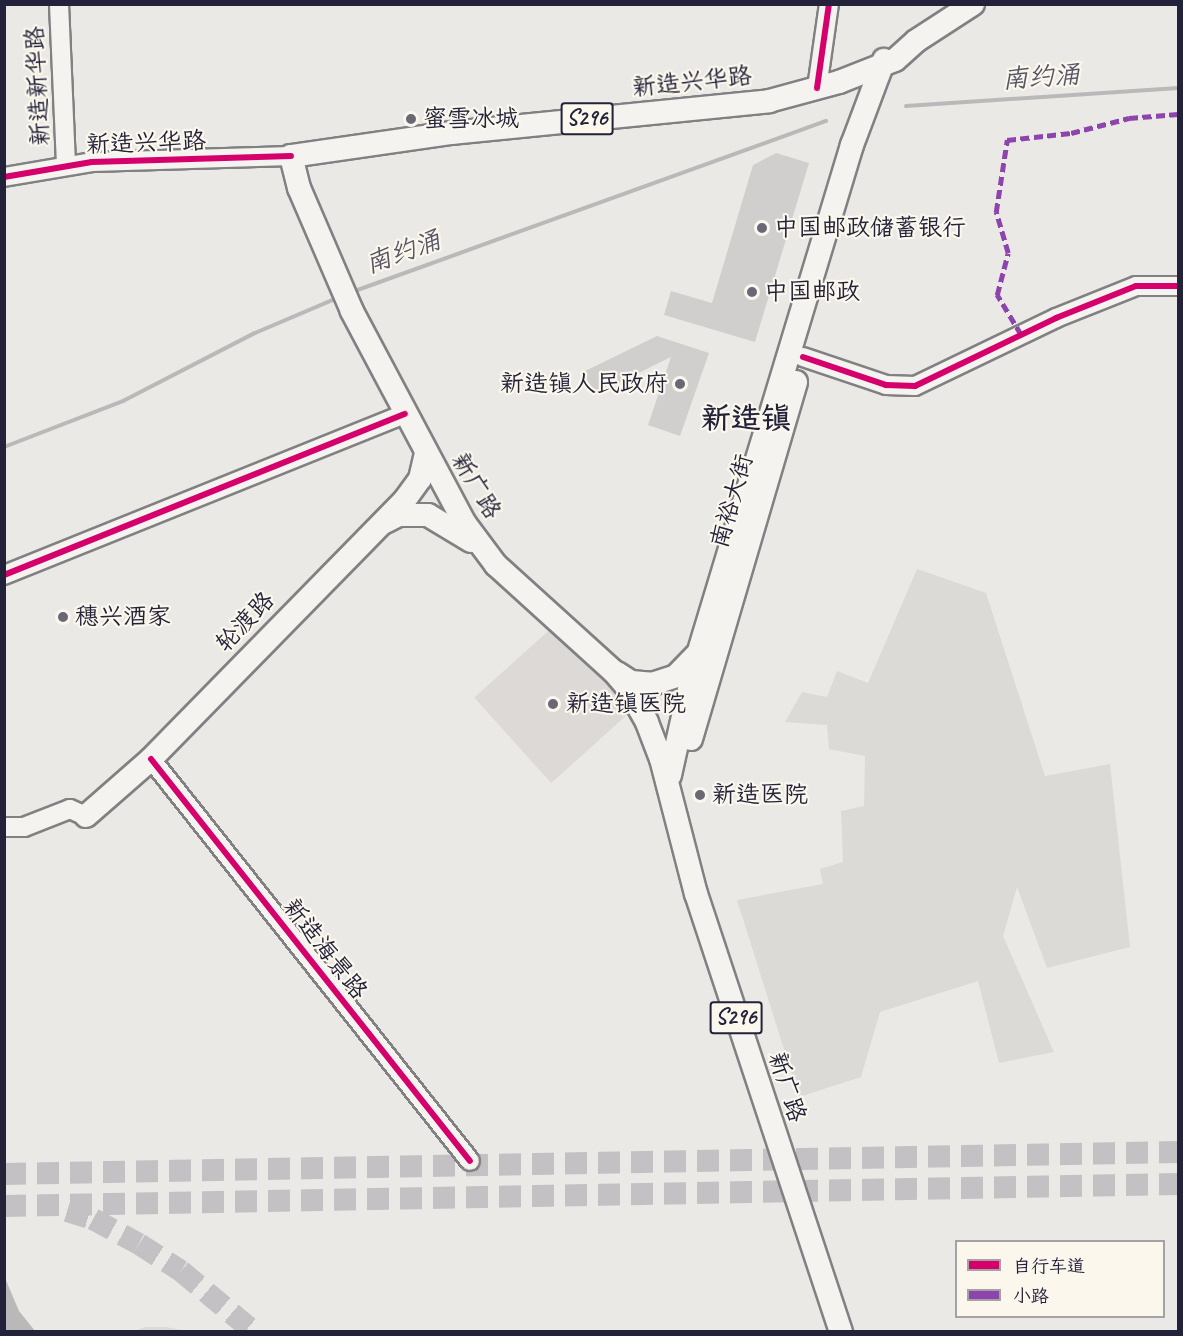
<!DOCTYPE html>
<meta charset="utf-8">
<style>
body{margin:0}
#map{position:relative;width:1183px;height:1336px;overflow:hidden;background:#ebe9e5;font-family:Caveat,"LXGW WenKai TC",sans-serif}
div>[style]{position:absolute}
.built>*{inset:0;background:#dcd9d6;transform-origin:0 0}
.green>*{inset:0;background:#dcdad6}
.water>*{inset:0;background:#bbb8ba}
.stream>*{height:4px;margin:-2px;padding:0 2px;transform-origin:2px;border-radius:2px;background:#bbb8ba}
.building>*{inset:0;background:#d1cfcd}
.major-tunnel>*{height:22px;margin-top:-11px;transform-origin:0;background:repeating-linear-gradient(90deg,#c3c1c3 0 22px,transparent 0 33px)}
.roads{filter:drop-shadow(2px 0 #818083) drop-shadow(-2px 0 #818083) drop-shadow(0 2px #818083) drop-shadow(0 -2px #818083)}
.minor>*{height:18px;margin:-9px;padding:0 9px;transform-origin:9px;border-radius:9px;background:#f4f3ef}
.major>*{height:22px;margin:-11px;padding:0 11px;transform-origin:11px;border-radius:11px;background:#f4f3ef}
.quiet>*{height:4.5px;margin-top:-2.25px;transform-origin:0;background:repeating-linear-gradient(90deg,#8e44ad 0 9px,transparent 0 13.5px)}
.cycleway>*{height:6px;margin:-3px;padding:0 3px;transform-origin:3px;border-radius:3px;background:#d6006c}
.dots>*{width:16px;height:16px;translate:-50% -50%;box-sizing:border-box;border:3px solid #fbf7ec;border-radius:50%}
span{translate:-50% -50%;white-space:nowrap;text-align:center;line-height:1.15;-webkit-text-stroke:4.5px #fbf7ec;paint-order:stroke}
.shield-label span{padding:2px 4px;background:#fbf7ec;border:2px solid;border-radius:4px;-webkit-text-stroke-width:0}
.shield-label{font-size:22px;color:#22223b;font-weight:700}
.street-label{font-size:24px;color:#22223b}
.poi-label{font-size:24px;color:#22223b}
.left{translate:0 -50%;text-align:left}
.right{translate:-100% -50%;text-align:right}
.water-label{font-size:26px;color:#575666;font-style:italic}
.district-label{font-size:30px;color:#22223b;font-weight:700}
.frame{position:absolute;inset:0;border:6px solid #22223b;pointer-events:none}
.legend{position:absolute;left:955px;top:1240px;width:210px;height:78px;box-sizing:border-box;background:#fbf7ec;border:2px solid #a4a2a5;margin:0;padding:8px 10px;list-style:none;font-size:18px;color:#22223b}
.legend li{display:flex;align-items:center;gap:12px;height:30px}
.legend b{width:30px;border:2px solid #a4a2a5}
</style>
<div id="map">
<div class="built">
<i style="left:556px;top:624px;width:115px;height:110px;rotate:48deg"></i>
</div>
<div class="green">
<i style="clip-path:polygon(917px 569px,986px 593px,1045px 776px,1110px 764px,1130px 947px,1047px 968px,1017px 887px,1003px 936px,1054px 1052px,999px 1063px,978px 981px,880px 1012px,861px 1077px,799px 1097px,737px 900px,823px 884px,820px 869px,843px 862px,841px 811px,864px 806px,865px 756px,829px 749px,827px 725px,785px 722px,802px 692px,827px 697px,837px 671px,868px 683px)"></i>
<i style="clip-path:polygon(145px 1327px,166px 1327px,187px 1331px,135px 1331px)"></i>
</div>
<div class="water">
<i style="clip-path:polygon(5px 1278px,19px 1311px,35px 1331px,5px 1331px)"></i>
</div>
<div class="stream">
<i style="left:906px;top:106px;width:273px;rotate:-3.8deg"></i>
<i style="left:352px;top:292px;width:504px;rotate:-19.84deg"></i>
<i style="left:4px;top:447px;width:128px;rotate:-21.1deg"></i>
<i style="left:123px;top:401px;width:148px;rotate:-27.3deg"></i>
<i style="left:255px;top:333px;width:89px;rotate:-23.1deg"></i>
</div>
<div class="building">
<i style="clip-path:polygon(776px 153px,809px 163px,755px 342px,664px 315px,671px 291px,712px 303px,753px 165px)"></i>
<i style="clip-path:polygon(657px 336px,709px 353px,680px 436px,648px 425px,671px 357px,594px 395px,583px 372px)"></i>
</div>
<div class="major-tunnel">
<i style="left:4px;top:1174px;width:1174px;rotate:-1.07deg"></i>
<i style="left:4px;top:1206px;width:1174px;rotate:-1.07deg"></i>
<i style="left:67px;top:1211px;width:27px;rotate:17deg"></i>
<i style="left:93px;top:1219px;width:52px;rotate:28.5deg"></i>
<i style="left:139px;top:1244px;width:50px;rotate:32.7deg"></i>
<i style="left:181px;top:1271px;width:95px;rotate:39.9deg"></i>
</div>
<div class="roads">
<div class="minor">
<i style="left:59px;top:4px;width:161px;rotate:87.5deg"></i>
<i style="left:817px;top:88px;width:85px;rotate:-81.9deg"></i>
<i style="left:4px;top:177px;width:89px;rotate:-9.7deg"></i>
<i style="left:92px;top:162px;width:199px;rotate:-1.7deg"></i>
<i style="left:803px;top:357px;width:88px;rotate:18.6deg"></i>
<i style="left:886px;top:385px;width:29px;rotate:2deg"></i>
<i style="left:915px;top:386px;width:157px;rotate:-25.7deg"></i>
<i style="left:1056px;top:318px;width:86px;rotate:-21.8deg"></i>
<i style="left:1136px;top:286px;width:42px"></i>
<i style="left:4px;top:575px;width:432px;rotate:-21.9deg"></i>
<i style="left:151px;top:759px;width:513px;rotate:51.57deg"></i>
<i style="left:4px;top:827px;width:20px"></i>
<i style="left:24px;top:827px;width:49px;rotate:-21.4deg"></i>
<i style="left:70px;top:809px;width:17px;rotate:24deg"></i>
</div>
<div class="major">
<i style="left:385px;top:522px;width:16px;rotate:-27deg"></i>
<i style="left:399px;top:515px;width:29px"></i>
<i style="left:428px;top:515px;width:50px;rotate:31.2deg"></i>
<i style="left:617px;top:673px;width:17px;rotate:33deg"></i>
<i style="left:631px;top:682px;width:21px;rotate:5deg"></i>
<i style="left:652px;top:684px;width:25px;rotate:-18deg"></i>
<i style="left:676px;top:676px;width:29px;rotate:-46deg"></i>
<i style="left:691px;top:739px;width:372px;rotate:-73.6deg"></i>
<i style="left:670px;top:775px;width:107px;rotate:-77.5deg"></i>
<i style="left:693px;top:671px;width:550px;rotate:-73.18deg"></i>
<i style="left:852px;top:145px;width:91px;rotate:-69.4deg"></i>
<i style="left:86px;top:816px;width:86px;rotate:-41.2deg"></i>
<i style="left:151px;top:759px;width:361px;rotate:-45.6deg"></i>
<i style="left:404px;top:501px;width:27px;rotate:-54deg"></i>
<i style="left:420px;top:479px;width:26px;rotate:-77deg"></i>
<i style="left:841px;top:1332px;width:461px;rotate:-108.3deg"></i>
<i style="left:696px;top:894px;width:139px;rotate:-104.5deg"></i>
<i style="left:661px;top:759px;width:40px;rotate:-111deg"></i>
<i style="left:647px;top:722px;width:40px;rotate:-119.7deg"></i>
<i style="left:627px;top:687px;width:21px;rotate:-131deg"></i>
<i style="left:613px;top:671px;width:158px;rotate:-137.8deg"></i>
<i style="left:496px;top:565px;width:54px;rotate:-126.7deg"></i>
<i style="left:464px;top:522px;width:239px;rotate:-118deg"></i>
<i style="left:352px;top:311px;width:134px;rotate:-113.3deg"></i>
<i style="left:299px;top:188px;width:33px;rotate:-104deg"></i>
<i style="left:291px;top:156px;width:162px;rotate:-8.2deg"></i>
<i style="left:451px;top:133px;width:320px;rotate:-5.7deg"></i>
<i style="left:769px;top:101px;width:73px;rotate:-15.2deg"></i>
<i style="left:839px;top:82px;width:60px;rotate:-21.4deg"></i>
<i style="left:895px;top:60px;width:28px;rotate:-42deg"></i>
<i style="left:916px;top:41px;width:68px;rotate:-33deg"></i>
</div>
</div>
<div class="quiet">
<i style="left:1021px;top:335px;width:47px;rotate:-121deg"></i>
<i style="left:997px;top:295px;width:43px;rotate:-75.3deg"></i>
<i style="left:1008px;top:253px;width:43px;rotate:-106.3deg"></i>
<i style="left:996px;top:212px;width:73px;rotate:-81.3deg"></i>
<i style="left:1007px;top:140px;width:64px;rotate:-6.2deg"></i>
<i style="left:1071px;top:133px;width:60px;rotate:-14.5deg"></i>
<i style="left:1129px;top:118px;width:49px;rotate:-4.7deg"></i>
</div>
<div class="cycleway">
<i style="left:817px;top:88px;width:85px;rotate:-81.9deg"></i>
<i style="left:4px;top:177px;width:89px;rotate:-9.7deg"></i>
<i style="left:92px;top:162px;width:199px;rotate:-1.7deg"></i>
<i style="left:803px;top:357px;width:88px;rotate:18.6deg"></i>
<i style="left:886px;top:385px;width:29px;rotate:2deg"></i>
<i style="left:915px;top:386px;width:157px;rotate:-25.7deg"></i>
<i style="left:1056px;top:318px;width:86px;rotate:-21.8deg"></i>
<i style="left:1136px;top:286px;width:42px"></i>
<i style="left:4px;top:575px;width:432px;rotate:-21.9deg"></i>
<i style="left:151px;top:759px;width:513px;rotate:51.57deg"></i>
</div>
<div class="dots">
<i style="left:411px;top:119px;background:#686876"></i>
<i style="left:762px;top:228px;background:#686876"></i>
<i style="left:752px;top:292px;background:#686876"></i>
<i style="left:680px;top:384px;background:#686876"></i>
<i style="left:63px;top:617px;background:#686876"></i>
<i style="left:553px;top:704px;background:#686876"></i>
<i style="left:700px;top:795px;background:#686876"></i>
</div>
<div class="shield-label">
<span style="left:587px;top:119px">S296</span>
<span style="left:736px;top:1018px">S296</span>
</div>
<div class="street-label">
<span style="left:692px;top:82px;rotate:-6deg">新造兴华路</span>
<span style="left:38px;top:86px;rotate:-93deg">新造新华路</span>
<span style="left:146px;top:143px;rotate:-2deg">新造兴华路</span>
<span style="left:476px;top:486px;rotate:59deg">新广路</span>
<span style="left:732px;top:501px;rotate:-74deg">南裕大街</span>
<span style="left:245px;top:622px;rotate:-46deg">轮渡路</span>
<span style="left:325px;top:949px;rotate:52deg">新造海景路</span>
<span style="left:787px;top:1087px;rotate:72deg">新广路</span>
</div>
<div class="poi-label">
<span class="left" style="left:423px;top:119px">蜜雪冰城</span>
<span class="left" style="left:774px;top:228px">中国邮政储蓄银行</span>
<span class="left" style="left:764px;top:292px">中国邮政</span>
<span class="right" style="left:668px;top:384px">新造镇人民政府</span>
<span class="left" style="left:75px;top:617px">穗兴酒家</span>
<span class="left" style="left:566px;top:704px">新造镇医院</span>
<span class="left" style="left:712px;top:795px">新造医院</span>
</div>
<div class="water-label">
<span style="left:1041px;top:77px;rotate:-4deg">南约涌</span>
<span style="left:403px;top:252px;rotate:-20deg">南约涌</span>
</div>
<div class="district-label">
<span style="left:746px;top:418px">新造镇</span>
</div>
<div class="frame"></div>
<ul class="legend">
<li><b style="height:8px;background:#d6006c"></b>自行车道</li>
<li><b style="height:8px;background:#8e44ad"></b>小路</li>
</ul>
</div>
